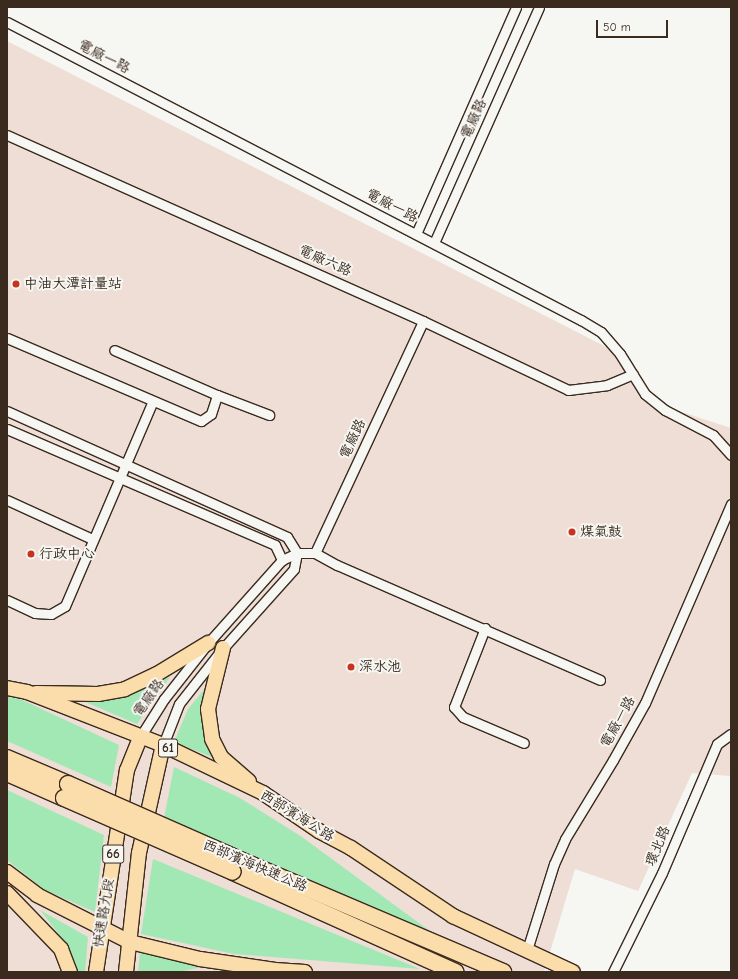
<!DOCTYPE html>
<meta charset="utf-8">
<style>
body{margin:0}
#map{position:relative;width:738px;height:979px;overflow:hidden;background:#f6f6f2;font-family:"Comic Neue","LXGW WenKai TC",sans-serif}
div>[style]{position:absolute}
.built>*{inset:0;background:#eeded6}
.green>*{inset:0;background:#a2e8b4}
.roads{filter:drop-shadow(1px 0 #3b2a1e) drop-shadow(-1px 0 #3b2a1e) drop-shadow(0 1px #3b2a1e) drop-shadow(0 -1px #3b2a1e)}
.street>*{height:9px;margin:-4.5px;padding:0 4.5px;transform-origin:4.5px;border-radius:4.5px;background:#f6f6f2}
.primary>*{height:14px;margin:-7px;padding:0 7px;transform-origin:7px;border-radius:7px;background:#fbddab}
.highway>*{height:16px;margin:-8px;padding:0 8px;transform-origin:8px;border-radius:8px;background:#fbddab}
.bridges{filter:drop-shadow(1px 0 #3b2a1e) drop-shadow(-1px 0 #3b2a1e) drop-shadow(0 1px #3b2a1e) drop-shadow(0 -1px #3b2a1e)}
.highway-bridge>*{height:16px;margin:-8px;padding:0 8px;transform-origin:8px;border-radius:8px;background:#fbddab}
.dots>*{width:11px;height:11px;translate:-50% -50%;box-sizing:border-box;border:2px solid #f6f6f2;border-radius:50%}
span{translate:-50% -50%;white-space:nowrap;text-align:center;line-height:1.15;-webkit-text-stroke:4px #f6f6f2;paint-order:stroke}
.shield-label span{padding:1px 3px;background:#f6f6f2;border:1px solid;border-radius:3px;-webkit-text-stroke-width:0}
.shield-label{font-size:13px;color:#3b2a1e;font-weight:700}
.street-label{font-size:14px;color:#3b2a1e}
.poi-label{font-size:14px;color:#3b2a1e}
.left{translate:0 -50%;text-align:left}
.frame{position:absolute;inset:0;border:8px solid #3b2a1e;pointer-events:none}
.scale{position:absolute;left:596px;top:20px;width:72px;height:18px;box-sizing:border-box;border:2px solid #3b2a1e;border-top:0;padding-left:5px;font-size:12px;line-height:14px;white-space:nowrap;color:#3b2a1e;-webkit-text-stroke:3px #f6f6f2;paint-order:stroke}
</style>
<div id="map">
<div class="built">
<i style="clip-path:polygon(7px 41px,614px 351px,645px 400px,731px 428px,731px 776px,692px 773px,638px 891px,575px 869px,544px 972px,7px 972px)"></i>
</div>
<div class="green">
<i style="clip-path:polygon(170px 677px,137px 724px,83px 701px,128px 694px)"></i>
<i style="clip-path:polygon(207px 686px,219px 760px,174px 742px,188px 709px)"></i>
<i style="clip-path:polygon(7px 697px,20px 699px,119px 745px,111px 787px,7px 741px)"></i>
<i style="clip-path:polygon(174px 767px,240px 798px,302px 837px,438px 937px,164px 818px)"></i>
<i style="clip-path:polygon(7px 790px,104px 835px,95px 912px,45px 890px,7px 860px)"></i>
<i style="clip-path:polygon(153px 859px,420px 969px,234px 954px,141px 934px)"></i>
<i style="clip-path:polygon(40px 910px,88px 937px,85px 972px,77px 972px,58px 933px)"></i>
<i style="clip-path:polygon(140px 953px,202px 967px,178px 972px,138px 972px)"></i>
</div>
<div class="roads">
<div class="street">
<i style="left:7px;top:22px;width:647px;rotate:27.44deg"></i>
<i style="left:581px;top:320px;width:23px;rotate:31deg"></i>
<i style="left:601px;top:332px;width:29px;rotate:49deg"></i>
<i style="left:620px;top:354px;width:47px;rotate:58deg"></i>
<i style="left:645px;top:394px;width:26px;rotate:39deg"></i>
<i style="left:665px;top:410px;width:54px;rotate:27.5deg"></i>
<i style="left:713px;top:435px;width:27px;rotate:48deg"></i>
<i style="left:7px;top:135px;width:456px;rotate:24.1deg"></i>
<i style="left:423px;top:321px;width:161px;rotate:25.4deg"></i>
<i style="left:568px;top:390px;width:39px;rotate:-7deg"></i>
<i style="left:607px;top:385px;width:28px;rotate:-23deg"></i>
<i style="left:416px;top:234px;width:248px;rotate:-66.2deg"></i>
<i style="left:434px;top:243px;width:258px;rotate:-66deg"></i>
<i style="left:7px;top:338px;width:211px;rotate:23.2deg"></i>
<i style="left:201px;top:421px;width:12px;rotate:-35deg"></i>
<i style="left:211px;top:414px;width:20px;rotate:-72deg"></i>
<i style="left:217px;top:395px;width:112px;rotate:-156.4deg"></i>
<i style="left:217px;top:395px;width:56px;rotate:21deg"></i>
<i style="left:7px;top:411px;width:307px;rotate:24.2deg"></i>
<i style="left:287px;top:537px;width:19px;rotate:58deg"></i>
<i style="left:297px;top:553px;width:16px;rotate:101deg"></i>
<i style="left:294px;top:569px;width:106px;rotate:131.9deg"></i>
<i style="left:223px;top:648px;width:71px;rotate:128.2deg"></i>
<i style="left:179px;top:704px;width:44px;rotate:111.3deg"></i>
<i style="left:7px;top:429px;width:292px;rotate:23.4deg"></i>
<i style="left:275px;top:545px;width:17px;rotate:65deg"></i>
<i style="left:7px;top:500px;width:94px;rotate:24.6deg"></i>
<i style="left:315px;top:553px;width:25px;rotate:29deg"></i>
<i style="left:337px;top:565px;width:287px;rotate:23.6deg"></i>
<i style="left:315px;top:553px;width:256px;rotate:-65deg"></i>
<i style="left:7px;top:600px;width:31px;rotate:25deg"></i>
<i style="left:35px;top:613px;width:16px;rotate:4deg"></i>
<i style="left:51px;top:614px;width:16px;rotate:-30deg"></i>
<i style="left:65px;top:606px;width:223px;rotate:-66.8deg"></i>
<i style="left:485px;top:628px;width:85px;rotate:111.4deg"></i>
<i style="left:454px;top:707px;width:13px;rotate:48deg"></i>
<i style="left:463px;top:717px;width:66px;rotate:23.1deg"></i>
<i style="left:140px;top:737px;width:45px;rotate:-57.7deg"></i>
<i style="left:164px;top:699px;width:71px;rotate:-51.8deg"></i>
<i style="left:208px;top:643px;width:111px;rotate:-48.3deg"></i>
<i style="left:282px;top:560px;width:17px;rotate:-25deg"></i>
<i style="left:297px;top:553px;width:18px"></i>
<i style="left:527px;top:950px;width:90px;rotate:-72.6deg"></i>
<i style="left:554px;top:864px;width:27px;rotate:-66deg"></i>
<i style="left:565px;top:839px;width:92px;rotate:-58.7deg"></i>
<i style="left:613px;top:760px;width:65px;rotate:-60.7deg"></i>
<i style="left:645px;top:703px;width:217px;rotate:-66.6deg"></i>
<i style="left:613px;top:972px;width:110px;rotate:-63.7deg"></i>
<i style="left:662px;top:873px;width:140px;rotate:-66.9deg"></i>
<i style="left:717px;top:744px;width:17px;rotate:-36deg"></i>
</div>
<div class="primary">
<i style="left:223px;top:648px;width:63px;rotate:103.8deg"></i>
<i style="left:208px;top:709px;width:30px;rotate:82deg"></i>
<i style="left:212px;top:739px;width:20px;rotate:63deg"></i>
<i style="left:221px;top:757px;width:37px;rotate:41deg"></i>
<i style="left:7px;top:688px;width:20px;rotate:11deg"></i>
<i style="left:27px;top:692px;width:146px;rotate:21.3deg"></i>
<i style="left:163px;top:745px;width:111px;rotate:25.6deg"></i>
<i style="left:263px;top:793px;width:68px;rotate:34.2deg"></i>
<i style="left:319px;top:831px;width:36px;rotate:28deg"></i>
<i style="left:351px;top:848px;width:123px;rotate:33.7deg"></i>
<i style="left:453px;top:916px;width:132px;rotate:25deg"></i>
<i style="left:36px;top:693px;width:62px;rotate:0.9deg"></i>
<i style="left:98px;top:694px;width:27px;rotate:-10deg"></i>
<i style="left:125px;top:689px;width:35px;rotate:-25deg"></i>
<i style="left:157px;top:674px;width:60px;rotate:-31.3deg"></i>
<i style="left:7px;top:872px;width:38px;rotate:37deg"></i>
<i style="left:37px;top:895px;width:104px;rotate:26.8deg"></i>
<i style="left:130px;top:942px;width:72px;rotate:13.7deg"></i>
<i style="left:200px;top:959px;width:76px;rotate:8.3deg"></i>
<i style="left:275px;top:970px;width:30px;rotate:4deg"></i>
<i style="left:7px;top:893px;width:78px;rotate:46deg"></i>
<i style="left:61px;top:949px;width:25px;rotate:69deg"></i>
<i style="left:96px;top:972px;width:204px;rotate:-81.3deg"></i>
<i style="left:127px;top:770px;width:35px;rotate:-68deg"></i>
<i style="left:126px;top:972px;width:120px;rotate:-83.8deg"></i>
<i style="left:139px;top:853px;width:111px;rotate:-77.5deg"></i>
</div>
<div class="highway">
<i style="left:7px;top:758px;width:66px;rotate:23.1deg"></i>
<i style="left:7px;top:773px;width:62px;rotate:23.7deg"></i>
<i style="left:231px;top:856px;width:296px;rotate:23.1deg"></i>
<i style="left:233px;top:872px;width:244px;rotate:24.2deg"></i>
</div>
</div>
<div class="bridges">
<div class="highway-bridge">
<i style="left:68px;top:784px;width:178px;rotate:23.8deg"></i>
<i style="left:64px;top:798px;width:184px;rotate:23.6deg"></i>
</div>
</div>
<div class="dots">
<i style="left:16px;top:284px;background:#c8321e"></i>
<i style="left:572px;top:532px;background:#c8321e"></i>
<i style="left:31px;top:554px;background:#c8321e"></i>
<i style="left:351px;top:667px;background:#c8321e"></i>
</div>
<div class="shield-label">
<span style="left:168px;top:748px">61</span>
<span style="left:113px;top:854px">66</span>
</div>
<div class="street-label">
<span style="left:104px;top:57px;rotate:27deg">電廠一路</span>
<span style="left:474px;top:119px;rotate:-66deg">電廠路</span>
<span style="left:392px;top:206px;rotate:27deg">電廠一路</span>
<span style="left:325px;top:261px;rotate:24deg">電廠六路</span>
<span style="left:353px;top:439px;rotate:-65deg">電廠路</span>
<span style="left:149px;top:698px;rotate:-55deg">電廠路</span>
<span style="left:618px;top:722px;rotate:-61deg">電廠一路</span>
<span style="left:297px;top:816px;rotate:32deg">西部濱海公路</span>
<span style="left:658px;top:846px;rotate:-67deg">環北路</span>
<span style="left:255px;top:866px;rotate:23deg">西部濱海快速公路</span>
<span style="left:104px;top:913px;rotate:-81deg">快速路九段</span>
</div>
<div class="poi-label">
<span class="left" style="left:24px;top:284px">中油大潭計量站</span>
<span class="left" style="left:580px;top:532px">煤氣鼓</span>
<span class="left" style="left:39px;top:554px">行政中心</span>
<span class="left" style="left:359px;top:667px">深水池</span>
</div>
<div class="frame"></div>
<div class="scale">50 m</div>
</div>
